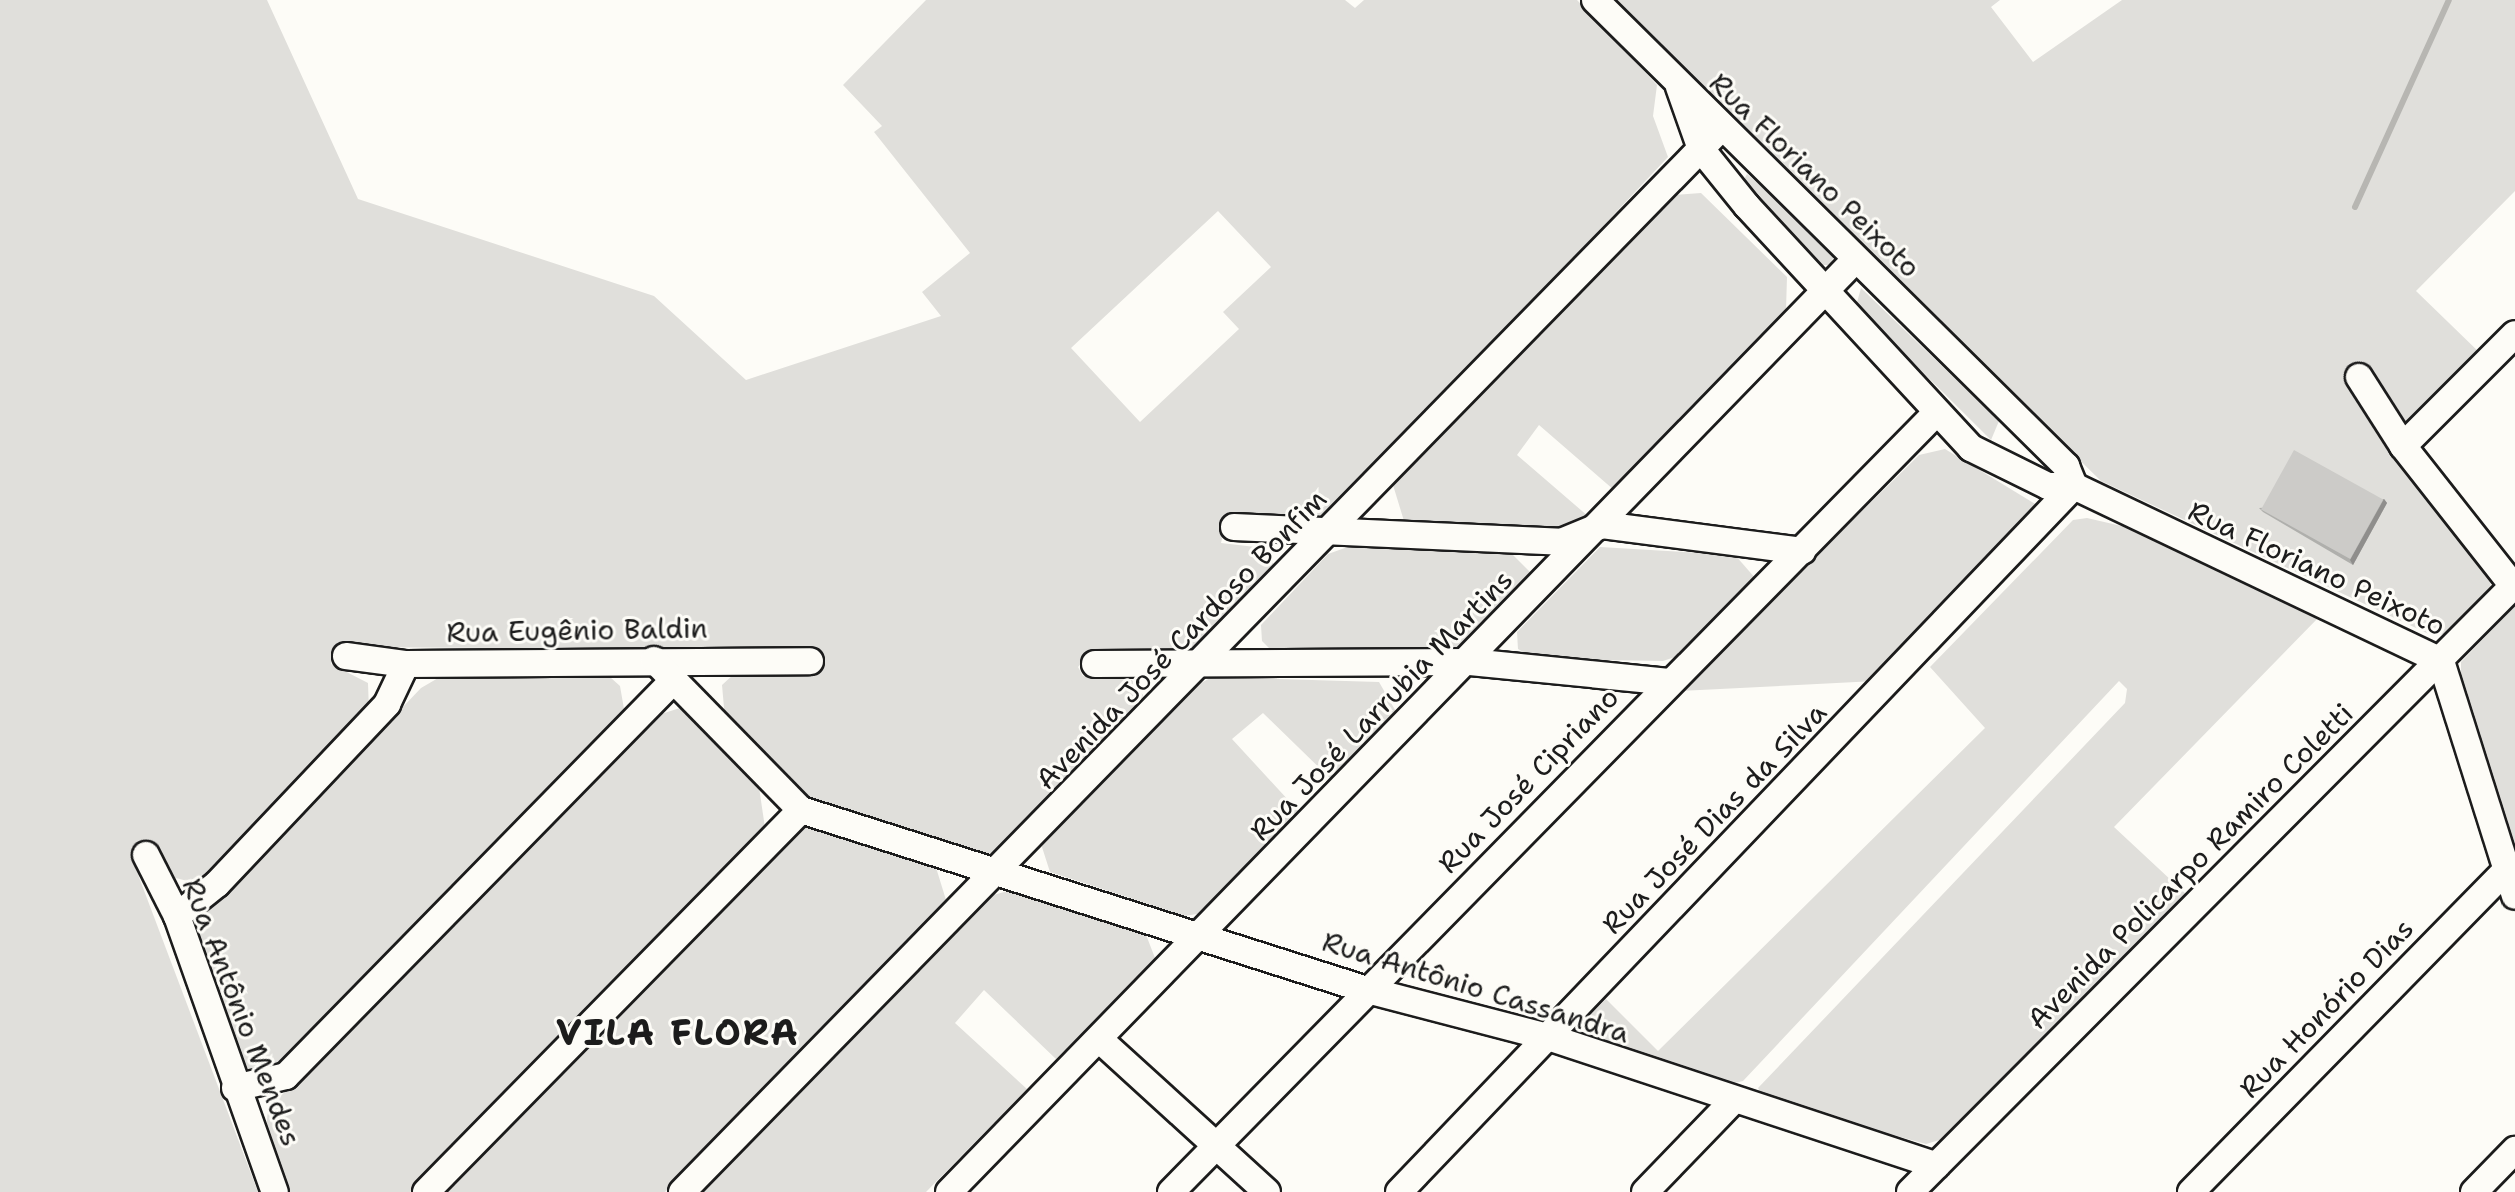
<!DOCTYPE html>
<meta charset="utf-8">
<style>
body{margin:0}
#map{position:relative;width:2515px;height:1192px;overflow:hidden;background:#fdfcf7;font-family:"Shantell Sans",sans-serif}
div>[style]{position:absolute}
.green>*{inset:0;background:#e0dfdb}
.stream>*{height:6px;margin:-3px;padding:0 3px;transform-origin:3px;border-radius:3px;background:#b7b6b2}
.roads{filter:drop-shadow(2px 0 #1c1c1c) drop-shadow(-2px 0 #1c1c1c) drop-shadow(0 2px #1c1c1c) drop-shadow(0 -2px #1c1c1c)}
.minor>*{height:26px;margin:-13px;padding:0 13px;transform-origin:13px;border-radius:13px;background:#fdfcf7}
.wall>*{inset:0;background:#afafac}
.shaded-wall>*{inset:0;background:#8f8e8c}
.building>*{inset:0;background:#cccbc8;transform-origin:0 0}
span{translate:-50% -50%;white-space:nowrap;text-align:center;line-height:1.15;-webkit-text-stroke:6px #fdfcf7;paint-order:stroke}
.street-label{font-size:28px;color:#1c1c1c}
.district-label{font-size:36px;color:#1c1c1c;font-weight:700;letter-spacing:2px}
</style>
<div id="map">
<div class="green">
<i style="clip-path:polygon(evenodd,0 0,267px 0,358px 199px,654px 296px,746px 380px,941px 316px,922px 292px,970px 253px,874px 132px,882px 126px,843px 85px,926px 0,1345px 0,1355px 8px,1364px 0,1577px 0,1657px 85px,1653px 116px,1668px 157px,1334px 512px,1314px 521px,1226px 522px,1221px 543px,1264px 548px,1276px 568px,1207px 643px,1186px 654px,1085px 659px,1078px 667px,1083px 676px,1132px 680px,1143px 695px,1137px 712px,1000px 850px,985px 855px,811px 798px,725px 719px,722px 685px,735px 673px,653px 649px,338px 647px,331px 664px,368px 683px,369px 711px,213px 876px,199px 884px,172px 877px,149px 842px,134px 864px,258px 1192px,0 1192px,0 0,1218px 211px,1271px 267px,1223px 312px,1239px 329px,1140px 422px,1071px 348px,1218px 211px)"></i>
<i style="clip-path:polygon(1610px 0,2000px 0,1991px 7px,2033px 62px,2122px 0,2515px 0,2515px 191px,2416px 291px,2481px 354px,2416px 425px,2401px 422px,2489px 572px,2491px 589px,2451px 634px,2431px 635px,2101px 481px)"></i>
<i style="clip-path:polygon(1747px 174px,1836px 252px,1830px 265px,1817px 265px,1741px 185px)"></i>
<i style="clip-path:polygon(1701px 193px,1787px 277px,1786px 310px,1614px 490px,1539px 425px,1517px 455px,1589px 517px,1565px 528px,1404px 521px,1393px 485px,1674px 195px)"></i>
<i style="clip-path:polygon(1861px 288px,1999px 421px,1991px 440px,1856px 306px)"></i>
<i style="clip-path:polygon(1945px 449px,2042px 508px,1895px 680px,1680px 691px,1919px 455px)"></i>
<i style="clip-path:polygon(2087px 518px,2130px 528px,2319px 617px,2114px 827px,2187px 895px,1953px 1136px,1926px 1144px,1765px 1100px,1758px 1088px,2125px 703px,2127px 689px,2119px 681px,1743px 1081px,1726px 1085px,1600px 1044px,1591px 1014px,1606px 999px,1658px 1051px,1985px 728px,1930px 667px,2073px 520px)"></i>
<i style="clip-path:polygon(1356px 544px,1508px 550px,1531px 573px,1453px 652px,1272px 651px,1262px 641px,1261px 625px,1328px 554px)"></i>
<i style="clip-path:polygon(1600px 547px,1735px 555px,1756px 579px,1687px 653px,1663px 661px,1535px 659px,1518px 649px,1517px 632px)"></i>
<i style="clip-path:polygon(2515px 606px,2515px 854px,2461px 674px,2461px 662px)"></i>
<i style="clip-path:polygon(601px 669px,620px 686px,624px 709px,277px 1065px,256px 1073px,242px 1066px,190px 925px,193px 917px,223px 896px,421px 688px,445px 674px)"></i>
<i style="clip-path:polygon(1212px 677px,1379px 682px,1398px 715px,1334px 782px,1263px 713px,1232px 739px,1302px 815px,1208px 912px,1185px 916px,1050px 872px,1041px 844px,1188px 690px)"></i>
<i style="clip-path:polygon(683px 707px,759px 787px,765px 828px,410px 1192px,287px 1192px,265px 1140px,268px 1109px,652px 717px)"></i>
<i style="clip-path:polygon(814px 825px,934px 861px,946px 900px,665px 1192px,445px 1192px,792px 831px)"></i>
<i style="clip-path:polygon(1008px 891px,1143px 927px,1155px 958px,1056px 1059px,984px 990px,955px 1023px,1027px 1089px,926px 1192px,697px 1192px,986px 897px)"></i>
</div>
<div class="stream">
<i style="left:2355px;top:207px;width:227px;rotate:-65.6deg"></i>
</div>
<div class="roads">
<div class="minor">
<i style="left:1595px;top:0;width:663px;rotate:44.69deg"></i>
<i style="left:2066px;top:466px;width:22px;rotate:68deg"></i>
<i style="left:1679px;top:87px;width:66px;rotate:70.5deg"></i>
<i style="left:1701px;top:149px;width:73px;rotate:51.1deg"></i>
<i style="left:1747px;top:206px;width:330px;rotate:47.2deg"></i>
<i style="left:1971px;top:448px;width:86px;rotate:26.3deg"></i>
<i style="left:2048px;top:486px;width:26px"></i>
<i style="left:2074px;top:486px;width:407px;rotate:25.5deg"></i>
<i style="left:2441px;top:661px;width:246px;rotate:72.5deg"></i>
<i style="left:2359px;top:377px;width:82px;rotate:57.5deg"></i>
<i style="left:2403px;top:446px;width:178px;rotate:51.8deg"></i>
<i style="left:2403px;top:446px;width:158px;rotate:-45deg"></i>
<i style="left:1234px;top:527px;width:327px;rotate:2.6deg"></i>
<i style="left:1561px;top:542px;width:44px;rotate:-22.5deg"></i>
<i style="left:1602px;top:525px;width:202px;rotate:7.4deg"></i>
<i style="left:346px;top:656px;width:61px;rotate:7.6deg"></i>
<i style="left:406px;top:664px;width:404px;rotate:-0.4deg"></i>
<i style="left:654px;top:660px;width:210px;rotate:45.6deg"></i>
<i style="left:801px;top:810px;width:594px;rotate:17.64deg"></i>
<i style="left:1367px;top:990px;width:187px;rotate:14.6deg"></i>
<i style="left:1548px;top:1037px;width:409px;rotate:18.3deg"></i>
<i style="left:1095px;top:664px;width:375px;rotate:-0.3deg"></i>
<i style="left:1470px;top:662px;width:200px;rotate:5.7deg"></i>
<i style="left:146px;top:855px;width:68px;rotate:63.1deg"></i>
<i style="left:177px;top:916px;width:293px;rotate:70.5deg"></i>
<i style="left:177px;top:916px;width:51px;rotate:-38.7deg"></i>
<i style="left:217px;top:884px;width:248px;rotate:-46.6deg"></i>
<i style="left:387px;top:704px;width:44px;rotate:-64.6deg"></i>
<i style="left:1099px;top:1039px;width:227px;rotate:42.3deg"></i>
<i style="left:235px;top:1088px;width:52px;rotate:-13.2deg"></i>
<i style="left:286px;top:1076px;width:553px;rotate:-45.59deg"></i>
<i style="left:426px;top:1192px;width:535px;rotate:-45.53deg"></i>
<i style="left:682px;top:1192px;width:1489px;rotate:-45.68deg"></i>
<i style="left:949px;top:1192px;width:1300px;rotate:-45.81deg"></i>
<i style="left:1171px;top:1192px;width:1089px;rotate:-45.52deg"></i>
<i style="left:1399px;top:1192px;width:977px;rotate:-46.29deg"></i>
<i style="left:1645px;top:1192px;width:125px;rotate:-46deg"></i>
<i style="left:1910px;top:1192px;width:858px;rotate:-45.14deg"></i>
<i style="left:2191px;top:1192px;width:450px;rotate:-45.6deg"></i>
<i style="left:2474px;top:1192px;width:59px;rotate:-45.7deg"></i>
</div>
</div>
<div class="wall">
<i style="clip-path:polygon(2384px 499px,2387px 503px,2353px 565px,2263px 512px,2259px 508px)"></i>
</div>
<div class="shaded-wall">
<i style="clip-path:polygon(2384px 499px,2387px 503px,2353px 565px,2350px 560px)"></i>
</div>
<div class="building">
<i style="left:2294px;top:450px;width:102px;height:68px;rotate:29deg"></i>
</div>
<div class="street-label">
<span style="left:1815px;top:175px;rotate:44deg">Rua Floriano Peixoto</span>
<span style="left:2317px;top:568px;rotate:25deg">Rua Floriano Peixoto</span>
<span style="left:577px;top:630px;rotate:-1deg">Rua Eugênio Baldin</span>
<span style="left:1181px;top:639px;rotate:-46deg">Avenida José Cardoso Bonfim</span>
<span style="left:1381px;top:705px;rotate:-46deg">Rua José Larrubia Martins</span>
<span style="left:1528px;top:780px;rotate:-46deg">Rua José Cipriano</span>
<span style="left:1714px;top:818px;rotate:-46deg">Rua José Dias da Silva</span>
<span style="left:2190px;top:866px;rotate:-45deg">Avenida Policarpo Ramiro Coletti</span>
<span style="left:1476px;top:987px;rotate:17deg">Rua Antônio Cassandra</span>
<span style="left:2326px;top:1008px;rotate:-46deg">Rua Honório Dias</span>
<span style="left:242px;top:1012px;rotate:69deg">Rua Antônio Mendes</span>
</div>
<div class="district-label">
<span style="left:678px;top:1033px">VILA FLORA</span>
</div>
</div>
